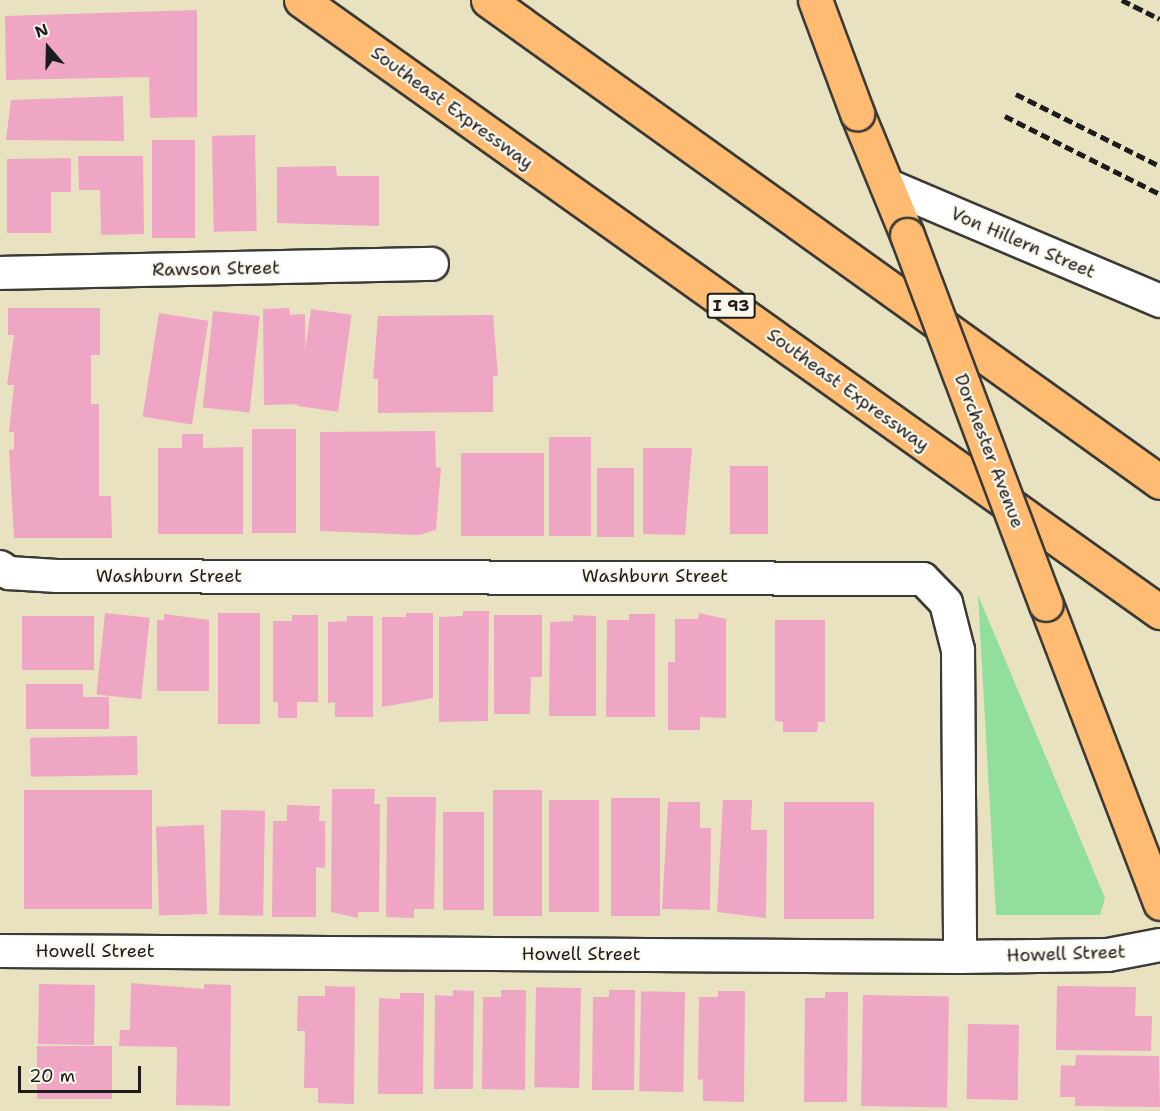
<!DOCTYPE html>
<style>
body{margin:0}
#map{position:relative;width:1160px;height:1111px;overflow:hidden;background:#e9e2c1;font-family:"Shantell Sans",sans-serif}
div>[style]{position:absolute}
.green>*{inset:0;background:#92de9b}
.building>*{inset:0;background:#efa6c4;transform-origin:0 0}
.roads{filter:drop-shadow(2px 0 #3b3a35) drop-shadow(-2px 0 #3b3a35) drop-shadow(0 2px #3b3a35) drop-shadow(0 -2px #3b3a35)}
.street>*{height:32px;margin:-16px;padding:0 16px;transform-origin:16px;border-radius:16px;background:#fff}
.primary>*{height:33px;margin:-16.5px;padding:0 16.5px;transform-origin:16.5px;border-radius:16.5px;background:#febb71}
.highway>*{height:33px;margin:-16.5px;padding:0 16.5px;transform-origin:16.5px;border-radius:16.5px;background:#febb71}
.rail>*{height:4.5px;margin-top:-2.25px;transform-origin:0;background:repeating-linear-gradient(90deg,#1c1c1c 0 9px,transparent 0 13.5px)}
.bridges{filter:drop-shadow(2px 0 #3b3a35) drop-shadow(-2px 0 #3b3a35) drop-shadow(0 2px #3b3a35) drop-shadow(0 -2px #3b3a35)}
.primary-bridge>*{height:33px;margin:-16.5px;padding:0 16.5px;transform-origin:16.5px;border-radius:16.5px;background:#febb71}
span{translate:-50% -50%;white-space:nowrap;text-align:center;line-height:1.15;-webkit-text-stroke:4.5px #fbf7ec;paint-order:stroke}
.shield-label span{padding:2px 4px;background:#fbf7ec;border:2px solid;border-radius:4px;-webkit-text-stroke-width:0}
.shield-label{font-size:16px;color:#1c1c1c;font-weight:700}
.street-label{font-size:18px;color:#1c1c1c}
.north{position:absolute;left:18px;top:18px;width:60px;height:60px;-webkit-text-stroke:4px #fbf7ec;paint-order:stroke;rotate:340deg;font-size:16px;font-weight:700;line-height:24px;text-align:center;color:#1c1c1c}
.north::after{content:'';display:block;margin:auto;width:21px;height:27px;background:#1c1c1c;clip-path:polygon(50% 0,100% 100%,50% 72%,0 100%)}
.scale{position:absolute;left:18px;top:1066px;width:123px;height:27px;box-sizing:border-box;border:3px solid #1c1c1c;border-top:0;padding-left:8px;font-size:18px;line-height:21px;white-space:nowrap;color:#1c1c1c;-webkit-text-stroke:4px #fbf7ec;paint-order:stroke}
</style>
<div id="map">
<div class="green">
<i style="clip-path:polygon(978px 595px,1105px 898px,1100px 915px,996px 915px)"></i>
</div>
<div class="building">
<i style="clip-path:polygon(197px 10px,197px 117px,150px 118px,149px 77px,6px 80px,5px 16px)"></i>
<i style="clip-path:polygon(123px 96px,124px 141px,6px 140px,11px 100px)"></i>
<i style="left:255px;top:135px;width:96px;height:43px;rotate:89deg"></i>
<i style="left:152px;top:140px;width:43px;height:98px"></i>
<i style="clip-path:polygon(78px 156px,143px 156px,144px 234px,101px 235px,100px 190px,79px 190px)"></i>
<i style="clip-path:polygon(71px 158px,71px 192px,51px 192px,51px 233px,7px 233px,7px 159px)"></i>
<i style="clip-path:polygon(336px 166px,337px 176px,379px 176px,379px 226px,277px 223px,277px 167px)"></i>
<i style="clip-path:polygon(8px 308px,100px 308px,100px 355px,91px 355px,91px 404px,99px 404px,99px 496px,111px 496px,112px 538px,14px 538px,9px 450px,14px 449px,14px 432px,9px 432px,14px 385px,7px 385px,14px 335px,8px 335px)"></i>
<i style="clip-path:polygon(289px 308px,290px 315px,305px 314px,306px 404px,264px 405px,263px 309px)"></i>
<i style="left:311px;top:309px;width:41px;height:98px;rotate:8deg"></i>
<i style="left:213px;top:311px;width:47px;height:97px;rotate:6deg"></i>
<i style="left:159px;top:313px;width:50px;height:105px;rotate:9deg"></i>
<i style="clip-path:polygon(493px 315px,498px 376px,493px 376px,493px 412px,378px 413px,378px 379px,373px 379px,378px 316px)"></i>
<i style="left:252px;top:429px;width:44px;height:104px"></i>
<i style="clip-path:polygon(435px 431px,436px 467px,441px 468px,436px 530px,419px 535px,320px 531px,320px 432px)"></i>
<i style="clip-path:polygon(182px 434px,203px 434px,203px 448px,243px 447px,243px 534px,158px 534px,158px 448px,182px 448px)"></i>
<i style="left:591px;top:437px;width:99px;height:42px;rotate:90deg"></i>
<i style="clip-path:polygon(643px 448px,692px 448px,685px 535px,643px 534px)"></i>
<i style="left:461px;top:453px;width:83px;height:83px"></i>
<i style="left:730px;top:466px;width:38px;height:68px"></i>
<i style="left:597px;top:468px;width:37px;height:69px"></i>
<i style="clip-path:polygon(463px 611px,489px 611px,488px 721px,439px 722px,439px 617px,463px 616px)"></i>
<i style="left:105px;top:613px;width:45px;height:82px;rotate:6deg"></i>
<i style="left:260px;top:613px;width:111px;height:42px;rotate:90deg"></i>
<i style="clip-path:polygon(406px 613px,433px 613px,433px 698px,382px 707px,382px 617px,406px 617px)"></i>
<i style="clip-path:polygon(699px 613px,726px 619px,726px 718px,700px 717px,700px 730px,668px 730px,668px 662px,675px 662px,675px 619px,698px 619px)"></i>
<i style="clip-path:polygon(164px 614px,209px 620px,209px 691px,157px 691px,157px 620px,164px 620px)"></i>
<i style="clip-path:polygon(629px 614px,655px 614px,655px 717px,606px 717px,607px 620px,629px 620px)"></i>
<i style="clip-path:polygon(292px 615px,318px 615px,318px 702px,297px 702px,297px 718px,278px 718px,278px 702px,273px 702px,273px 621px,292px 621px)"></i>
<i style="clip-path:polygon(494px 615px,542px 615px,542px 677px,531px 677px,530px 714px,494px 714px)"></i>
<i style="clip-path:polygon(573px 615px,596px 616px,596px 716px,549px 716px,550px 622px,573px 621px)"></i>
<i style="left:22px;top:616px;width:72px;height:54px"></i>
<i style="clip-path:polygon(347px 616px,373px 616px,373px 717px,335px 717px,335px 702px,328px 703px,328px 622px,347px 621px)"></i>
<i style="clip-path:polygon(775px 620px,825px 620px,825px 722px,818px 722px,817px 732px,783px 732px,783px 722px,775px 721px)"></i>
<i style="clip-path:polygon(26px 684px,83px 684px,83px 697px,109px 697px,109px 729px,26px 729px)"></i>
<i style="left:137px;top:736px;width:39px;height:107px;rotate:89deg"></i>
<i style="clip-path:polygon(332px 789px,375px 789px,374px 804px,380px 804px,379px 912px,358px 912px,358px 918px,331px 912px)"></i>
<i style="left:152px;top:790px;width:119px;height:128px;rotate:90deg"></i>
<i style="left:493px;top:790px;width:49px;height:126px"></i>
<i style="clip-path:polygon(387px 797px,436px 797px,434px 909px,414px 909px,414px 918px,386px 917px)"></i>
<i style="left:611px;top:798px;width:49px;height:118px"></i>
<i style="left:549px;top:800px;width:50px;height:112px"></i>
<i style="clip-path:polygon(723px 800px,752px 800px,751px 830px,767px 830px,766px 918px,717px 912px)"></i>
<i style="clip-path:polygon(668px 802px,700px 802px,700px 828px,711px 828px,710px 910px,662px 909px)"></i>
<i style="left:784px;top:802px;width:90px;height:117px"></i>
<i style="clip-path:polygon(287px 805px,320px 806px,319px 821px,325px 821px,325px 868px,316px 867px,316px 917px,272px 917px,273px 821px,287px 821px)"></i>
<i style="left:221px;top:810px;width:44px;height:105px;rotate:1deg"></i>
<i style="left:443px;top:812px;width:41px;height:98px"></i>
<i style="left:204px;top:825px;width:89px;height:48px;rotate:88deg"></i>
<i style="clip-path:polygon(131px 983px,204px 989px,204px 984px,231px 985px,230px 1106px,176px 1105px,177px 1047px,119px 1046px,120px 1030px,130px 1030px)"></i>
<i style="left:39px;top:984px;width:56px;height:60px;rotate:1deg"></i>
<i style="clip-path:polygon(325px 986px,355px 987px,354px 1104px,318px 1103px,318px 1088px,304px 1088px,305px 1031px,297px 1031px,298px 996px,325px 996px)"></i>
<i style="clip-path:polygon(1057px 986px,1136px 987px,1135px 1016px,1152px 1016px,1151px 1051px,1056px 1050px)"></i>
<i style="left:581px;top:988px;width:100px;height:45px;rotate:91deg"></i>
<i style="clip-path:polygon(453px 990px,474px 991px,473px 1089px,434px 1089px,435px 995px,453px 996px)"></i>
<i style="clip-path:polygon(501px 990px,526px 990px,525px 1090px,482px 1089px,483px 997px,501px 997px)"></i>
<i style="clip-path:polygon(609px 990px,635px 990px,634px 1090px,592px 1090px,593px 997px,609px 997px)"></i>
<i style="clip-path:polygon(718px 991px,745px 991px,744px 1102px,703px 1101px,703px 1079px,698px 1080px,699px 997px,718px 997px)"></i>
<i style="left:685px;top:992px;width:100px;height:44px;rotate:91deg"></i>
<i style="clip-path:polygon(825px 992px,848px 992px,847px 1102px,804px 1102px,805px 998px,825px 998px)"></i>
<i style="clip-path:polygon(400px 993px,424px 993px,423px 1094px,378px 1094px,379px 998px,400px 999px)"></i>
<i style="left:863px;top:995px;width:86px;height:111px;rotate:1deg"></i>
<i style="left:968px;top:1024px;width:51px;height:75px;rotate:1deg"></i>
<i style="left:37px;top:1046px;width:75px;height:53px"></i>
<i style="clip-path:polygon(1076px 1055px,1159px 1056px,1160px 1107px,1075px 1106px,1075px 1097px,1060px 1097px,1061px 1065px,1075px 1066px)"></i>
</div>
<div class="roads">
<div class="street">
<i style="left:887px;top:185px;width:297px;rotate:23deg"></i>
<i style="left:0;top:273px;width:432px;rotate:-1.2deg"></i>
<i style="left:0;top:567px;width:11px;rotate:34deg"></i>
<i style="left:9px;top:573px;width:48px;rotate:3.6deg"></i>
<i style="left:57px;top:576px;width:866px;rotate:0.2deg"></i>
<i style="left:923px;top:579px;width:33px;rotate:46deg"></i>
<i style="left:946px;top:603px;width:49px;rotate:75.7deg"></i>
<i style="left:958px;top:650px;width:307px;rotate:89.6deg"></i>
<i style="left:0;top:951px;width:960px;rotate:0.36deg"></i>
<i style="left:960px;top:957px;width:148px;rotate:-0.8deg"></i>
<i style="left:1108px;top:955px;width:53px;rotate:-10.9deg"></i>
</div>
<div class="primary">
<i style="left:857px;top:113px;width:132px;rotate:67.7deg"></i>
<i style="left:1046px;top:604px;width:320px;rotate:69.1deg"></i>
</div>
<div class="highway">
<i style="left:301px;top:0;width:1055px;rotate:35.47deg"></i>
<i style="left:488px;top:0;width:827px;rotate:35.65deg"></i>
</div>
</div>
<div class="rail">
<i style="left:1122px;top:0;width:42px;rotate:26.6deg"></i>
<i style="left:1016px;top:94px;width:161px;rotate:26.6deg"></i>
<i style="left:1005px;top:116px;width:174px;rotate:26.7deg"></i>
</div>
<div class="bridges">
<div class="primary-bridge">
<i style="left:815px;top:0;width:121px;rotate:69.6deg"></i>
<i style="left:907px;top:235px;width:394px;rotate:69.4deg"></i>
</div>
</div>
<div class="shield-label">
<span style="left:731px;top:306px">I 93</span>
</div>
<div class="street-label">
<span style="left:452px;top:108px;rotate:36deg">Southeast Expressway</span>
<span style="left:1023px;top:243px;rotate:23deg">Von Hillern Street</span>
<span style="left:216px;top:269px;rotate:-1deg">Rawson Street</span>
<span style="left:848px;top:390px;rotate:36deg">Southeast Expressway</span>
<span style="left:989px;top:451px;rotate:69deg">Dorchester Avenue</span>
<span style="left:169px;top:576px">Washburn Street</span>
<span style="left:655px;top:576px">Washburn Street</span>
<span style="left:95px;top:951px">Howell Street</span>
<span style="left:581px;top:954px">Howell Street</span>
<span style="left:1066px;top:954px;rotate:-2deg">Howell Street</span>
</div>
<div class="north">N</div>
<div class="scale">20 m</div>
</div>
